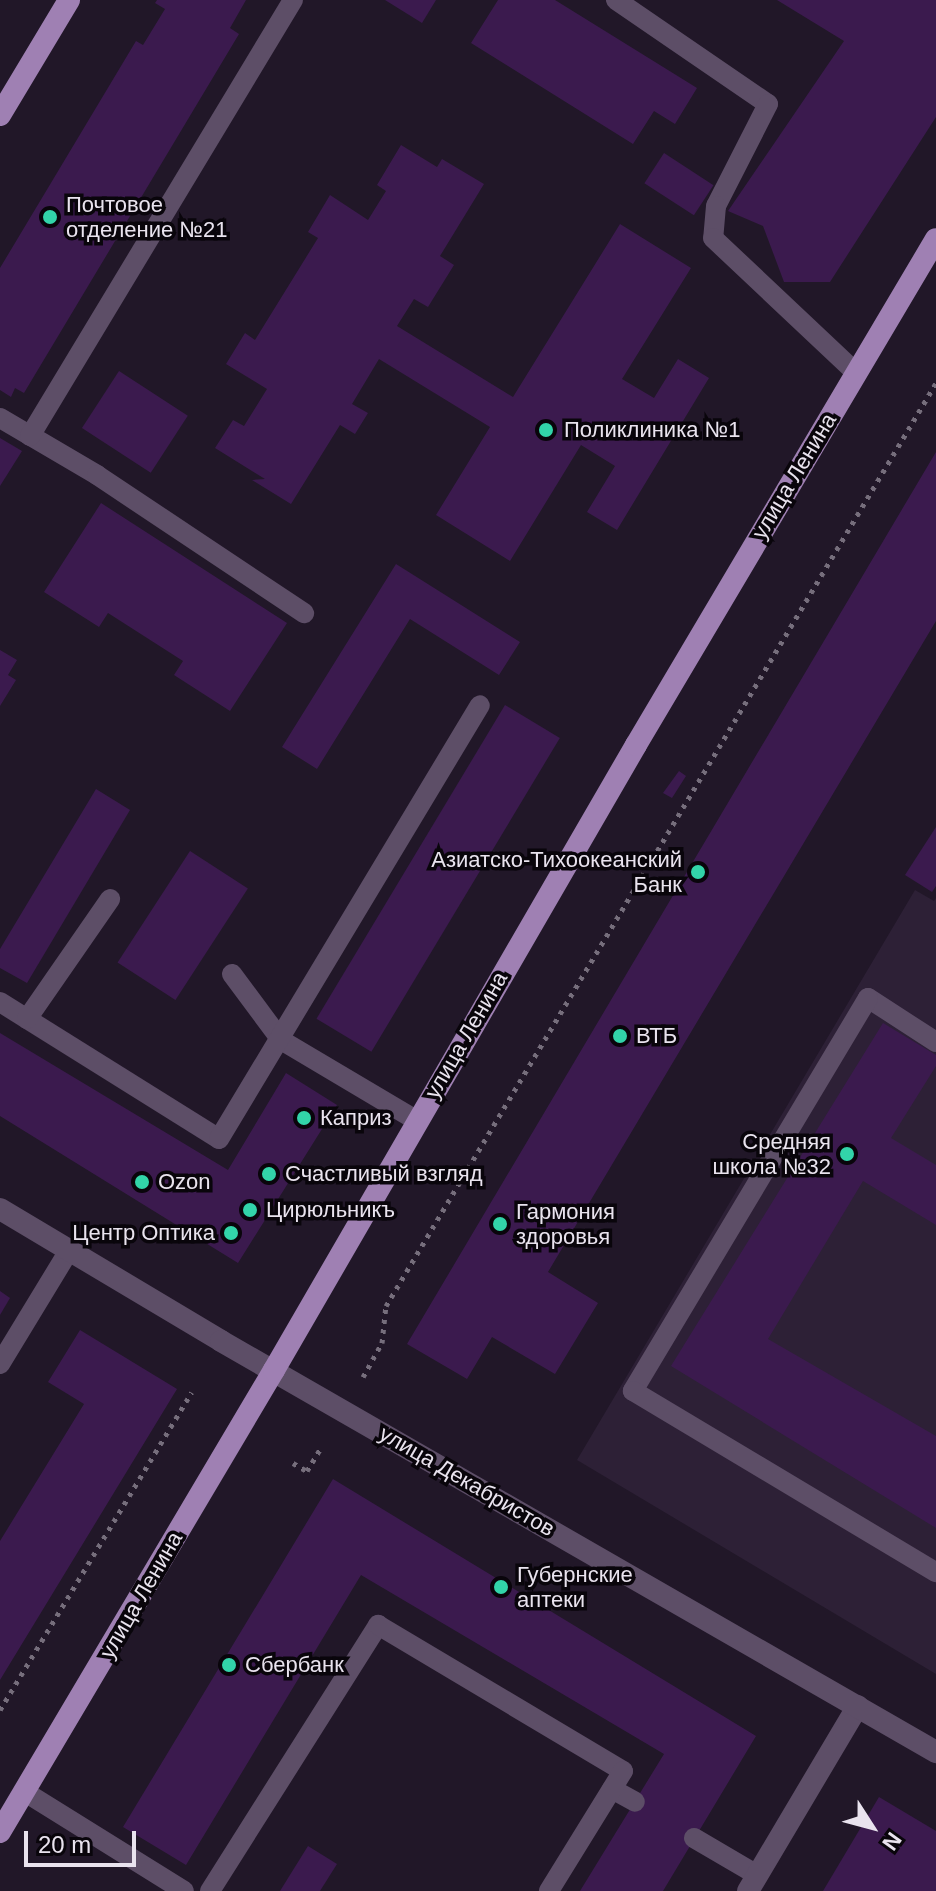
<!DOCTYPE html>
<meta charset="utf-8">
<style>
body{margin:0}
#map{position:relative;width:936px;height:1891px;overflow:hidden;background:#211728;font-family:Arial,sans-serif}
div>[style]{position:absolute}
.built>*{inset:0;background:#2d2036}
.building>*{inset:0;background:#3b1a4e;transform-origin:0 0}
.path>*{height:5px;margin-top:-2.5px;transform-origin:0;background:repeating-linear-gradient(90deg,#766e7c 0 4px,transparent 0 10px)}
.service>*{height:20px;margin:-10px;padding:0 10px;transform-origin:10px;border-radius:10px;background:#5d4e67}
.minor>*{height:22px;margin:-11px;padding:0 11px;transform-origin:11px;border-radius:11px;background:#5d4e67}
.tertiary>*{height:22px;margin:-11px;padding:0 11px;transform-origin:11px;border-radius:11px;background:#5d4e67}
.primary>*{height:22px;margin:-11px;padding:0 11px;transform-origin:11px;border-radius:11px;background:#9f80b3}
.dots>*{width:22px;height:22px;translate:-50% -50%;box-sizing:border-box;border:4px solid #09050b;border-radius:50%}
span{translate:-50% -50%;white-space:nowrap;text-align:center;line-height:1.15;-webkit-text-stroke:7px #09050b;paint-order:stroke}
.poi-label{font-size:22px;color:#e9e3ee}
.left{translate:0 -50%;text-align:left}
.right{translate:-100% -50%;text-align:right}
.street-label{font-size:22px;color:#e9e3ee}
.north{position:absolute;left:832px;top:1787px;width:80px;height:80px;-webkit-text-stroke:6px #09050b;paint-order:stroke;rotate:126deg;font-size:22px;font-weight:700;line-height:32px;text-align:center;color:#e9e3ee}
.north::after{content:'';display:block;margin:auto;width:28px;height:36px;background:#e9e3ee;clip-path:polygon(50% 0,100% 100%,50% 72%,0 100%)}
.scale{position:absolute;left:24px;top:1831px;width:112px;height:36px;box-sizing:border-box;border:4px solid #e9e3ee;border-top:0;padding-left:10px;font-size:24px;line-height:28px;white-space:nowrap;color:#e9e3ee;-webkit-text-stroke:6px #09050b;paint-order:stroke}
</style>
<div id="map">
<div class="built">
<i style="clip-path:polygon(915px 890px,934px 901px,936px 898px,936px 1674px,577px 1460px)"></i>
</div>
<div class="building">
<i style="clip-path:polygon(157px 0,246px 0,230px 28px,239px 34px,24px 393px,15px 388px,11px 397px,0 390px,0 268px,136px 41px,143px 45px,165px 9px,155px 3px)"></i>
<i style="clip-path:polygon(385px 0,436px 0,422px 23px)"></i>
<i style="clip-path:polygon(498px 0,555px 0,697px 88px,675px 124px,654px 111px,633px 144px,471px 43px)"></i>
<i style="clip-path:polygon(777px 0,936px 0,936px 117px,830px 282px,784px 282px,763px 226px,728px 211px,844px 41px)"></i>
<i style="clip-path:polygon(401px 145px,437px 167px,442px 159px,484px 184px,440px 256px,454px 265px,428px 307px,414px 299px,397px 326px,513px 397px,620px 224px,691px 268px,622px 379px,654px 398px,678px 359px,709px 378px,617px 530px,587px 512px,615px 466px,581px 445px,510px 561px,436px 515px,490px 427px,379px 359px,352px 404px,368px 413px,355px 434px,340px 425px,291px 504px,252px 480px,265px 479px,215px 448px,233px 420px,244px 426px,267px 389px,226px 364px,245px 333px,255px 340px,318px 238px,308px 232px,330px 195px,368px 220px,386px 191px,377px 185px)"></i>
<i style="left:664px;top:153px;width:59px;height:36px;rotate:33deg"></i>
<i style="left:119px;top:371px;width:82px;height:68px;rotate:33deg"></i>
<i style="clip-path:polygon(0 438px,22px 451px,0 486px)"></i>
<i style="clip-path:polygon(936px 452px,936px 621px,548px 1272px,598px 1303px,555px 1374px,492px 1337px,467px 1379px,407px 1344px)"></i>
<i style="clip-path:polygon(101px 503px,287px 623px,230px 711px,174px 675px,183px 661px,108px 613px,99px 627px,44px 592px)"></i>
<i style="clip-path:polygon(396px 564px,520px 642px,499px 675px,410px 619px,317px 769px,282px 747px)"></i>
<i style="clip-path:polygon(0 650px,17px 660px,8px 675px,16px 680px,0 706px)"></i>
<i style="left:505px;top:705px;width:64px;height:366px;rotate:31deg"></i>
<i style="clip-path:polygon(679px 771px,686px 776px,672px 798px,663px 793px)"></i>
<i style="clip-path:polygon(96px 789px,130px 810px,27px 983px,0 968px,0 949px)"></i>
<i style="clip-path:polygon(936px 827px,936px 886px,932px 892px,905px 875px)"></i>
<i style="left:190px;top:851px;width:69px;height:133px;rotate:33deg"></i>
<i style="clip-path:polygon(883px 1023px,936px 1055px,936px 1066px,891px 1138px,936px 1165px,936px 1225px,863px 1181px,768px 1339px,936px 1436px,936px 1528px,671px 1366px)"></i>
<i style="clip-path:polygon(0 1033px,228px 1170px,286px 1073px,337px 1105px,238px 1263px,0 1116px)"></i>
<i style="clip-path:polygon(0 1291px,10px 1298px,0 1315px)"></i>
<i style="clip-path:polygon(80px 1330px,177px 1389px,0 1680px,0 1541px,84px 1404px,48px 1382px)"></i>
<i style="clip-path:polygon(333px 1479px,756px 1736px,663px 1891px,580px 1891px,664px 1754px,361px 1575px,186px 1865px,123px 1827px)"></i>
<i style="clip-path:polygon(879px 1797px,936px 1831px,936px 1891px,823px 1891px)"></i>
<i style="clip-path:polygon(308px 1846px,337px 1864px,320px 1891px,280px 1891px)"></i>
</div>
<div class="path">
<i style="left:363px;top:1377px;width:39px;rotate:-61deg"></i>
<i style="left:382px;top:1343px;width:37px;rotate:-84deg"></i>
<i style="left:386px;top:1306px;width:1074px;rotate:-59.21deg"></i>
<i style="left:293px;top:1463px;width:16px;rotate:30deg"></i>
<i style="left:307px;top:1471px;width:29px;rotate:-59deg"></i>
<i style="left:0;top:1710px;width:371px;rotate:-58.9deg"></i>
</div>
<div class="service">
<i style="left:616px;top:0;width:184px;rotate:34.4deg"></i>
<i style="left:768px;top:104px;width:114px;rotate:117deg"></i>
<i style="left:716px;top:206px;width:32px;rotate:95deg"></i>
<i style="left:713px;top:238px;width:195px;rotate:43.3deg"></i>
<i style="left:0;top:418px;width:113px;rotate:30.4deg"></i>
<i style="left:97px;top:475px;width:249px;rotate:33.7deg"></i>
<i style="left:30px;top:436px;width:509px;rotate:-58.9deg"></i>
<i style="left:232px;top:974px;width:82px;rotate:53.4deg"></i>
<i style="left:281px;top:1040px;width:157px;rotate:30.7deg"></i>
<i style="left:0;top:1002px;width:258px;rotate:32deg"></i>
<i style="left:219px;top:1139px;width:506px;rotate:-58.98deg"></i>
<i style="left:27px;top:1019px;width:146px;rotate:-55.3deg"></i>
<i style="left:936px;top:1042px;width:81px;rotate:-147.1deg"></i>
<i style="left:868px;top:998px;width:458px;rotate:120.9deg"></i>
<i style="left:633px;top:1391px;width:353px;rotate:30.9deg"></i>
<i style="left:0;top:1364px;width:135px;rotate:-58.7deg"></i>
<i style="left:612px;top:1789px;width:26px;rotate:29deg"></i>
<i style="left:25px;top:1792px;width:187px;rotate:31.9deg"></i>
<i style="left:694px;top:1838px;width:73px;rotate:30.4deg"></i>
<i style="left:210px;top:1891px;width:315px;rotate:-57.7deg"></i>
<i style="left:378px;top:1625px;width:285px;rotate:30.8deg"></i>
<i style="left:623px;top:1771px;width:141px;rotate:121.7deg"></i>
</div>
<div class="minor">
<i style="left:748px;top:1891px;width:215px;rotate:-59.3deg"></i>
</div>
<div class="tertiary">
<i style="left:0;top:1209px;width:257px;rotate:30.8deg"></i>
<i style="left:221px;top:1341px;width:825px;rotate:29.89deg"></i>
</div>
<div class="primary">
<i style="left:0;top:115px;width:134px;rotate:-59deg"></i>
<i style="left:0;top:1832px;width:537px;rotate:-59.33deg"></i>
<i style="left:274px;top:1370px;width:722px;rotate:-59.92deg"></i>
<i style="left:636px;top:745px;width:588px;rotate:-59.34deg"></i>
</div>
<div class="dots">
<i style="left:50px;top:217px;background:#32d4a9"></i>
<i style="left:546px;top:430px;background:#32d4a9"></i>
<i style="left:698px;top:872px;background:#32d4a9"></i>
<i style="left:620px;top:1036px;background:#32d4a9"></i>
<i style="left:304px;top:1118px;background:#32d4a9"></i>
<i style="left:847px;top:1154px;background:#32d4a9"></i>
<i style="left:269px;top:1174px;background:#32d4a9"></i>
<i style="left:142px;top:1182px;background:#32d4a9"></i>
<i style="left:250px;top:1210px;background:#32d4a9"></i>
<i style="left:500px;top:1224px;background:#32d4a9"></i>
<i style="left:231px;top:1233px;background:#32d4a9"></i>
<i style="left:501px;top:1587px;background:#32d4a9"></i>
<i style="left:229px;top:1665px;background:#32d4a9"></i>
</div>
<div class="poi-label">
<span class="left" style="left:66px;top:217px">Почтовое<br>отделение №21</span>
<span class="left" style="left:564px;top:430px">Поликлиника №1</span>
<span class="right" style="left:682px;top:872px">Азиатско-Тихоокеанский<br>Банк</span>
<span class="left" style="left:636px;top:1036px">ВТБ</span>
<span class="left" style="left:320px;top:1118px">Каприз</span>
<span class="right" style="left:831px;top:1154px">Средняя<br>школа №32</span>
<span class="left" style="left:285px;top:1174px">Счастливый взгляд</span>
<span class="left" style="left:158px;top:1182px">Ozon</span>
<span class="left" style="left:266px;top:1210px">Цирюльникъ</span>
<span class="left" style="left:516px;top:1224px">Гармония<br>здоровья</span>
<span class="right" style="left:215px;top:1233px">Центр Оптика</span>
<span class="left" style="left:517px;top:1587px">Губернские<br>аптеки</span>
<span class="left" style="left:245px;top:1665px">Сбербанк</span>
</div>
<div class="street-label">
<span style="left:794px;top:476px;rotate:-59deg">улица Ленина</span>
<span style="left:466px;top:1035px;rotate:-60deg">улица Ленина</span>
<span style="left:467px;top:1481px;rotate:30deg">улица Декабристов</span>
<span style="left:141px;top:1595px;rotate:-60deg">улица Ленина</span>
</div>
<div class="north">N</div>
<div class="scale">20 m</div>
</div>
